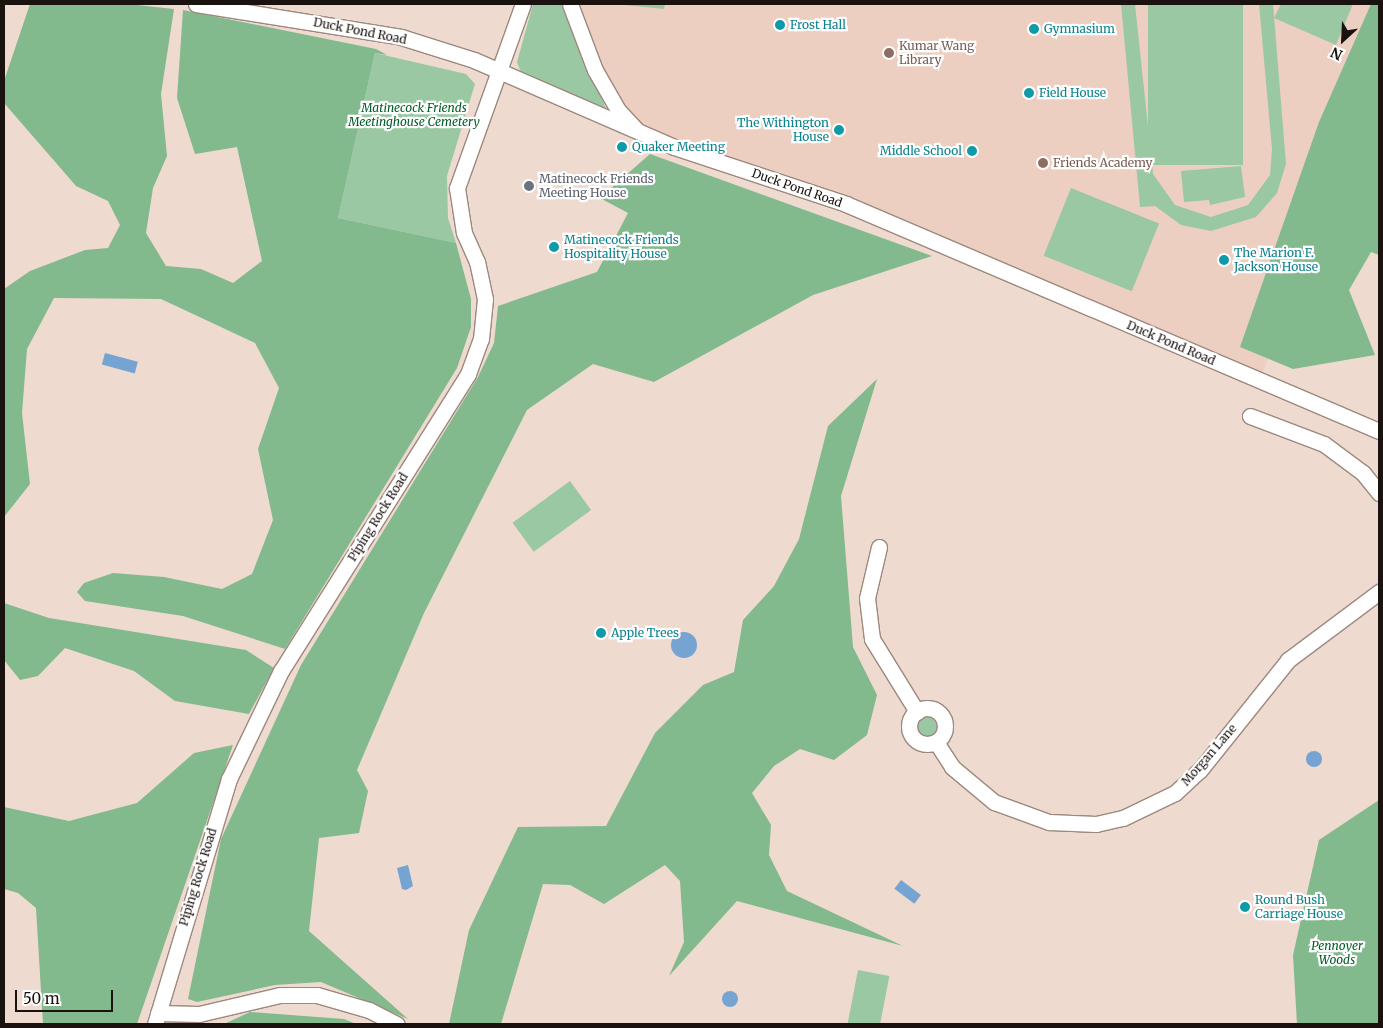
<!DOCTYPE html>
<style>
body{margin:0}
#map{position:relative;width:1383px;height:1028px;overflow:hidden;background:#efdacf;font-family:Merriweather,serif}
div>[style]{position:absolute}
.built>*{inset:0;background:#eccfc0}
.green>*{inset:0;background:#9ac8a2;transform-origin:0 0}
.round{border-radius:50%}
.forest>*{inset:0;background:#82b98d}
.water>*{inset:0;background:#75a3d2;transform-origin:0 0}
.roads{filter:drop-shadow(1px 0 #9c887e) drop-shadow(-1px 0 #9c887e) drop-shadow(0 1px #9c887e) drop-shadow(0 -1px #9c887e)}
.minor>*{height:15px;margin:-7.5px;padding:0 7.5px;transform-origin:7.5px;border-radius:7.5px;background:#fff}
.minor>.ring{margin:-7.5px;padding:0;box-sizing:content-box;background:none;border:15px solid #fff;border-radius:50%}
.dots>*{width:14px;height:14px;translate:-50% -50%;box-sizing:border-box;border:2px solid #fff;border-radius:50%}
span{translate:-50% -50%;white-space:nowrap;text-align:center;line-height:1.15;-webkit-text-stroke:4.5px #fff;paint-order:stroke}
.culture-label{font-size:12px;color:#0d838f}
.left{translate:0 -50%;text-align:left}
.right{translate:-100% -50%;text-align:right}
.street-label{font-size:12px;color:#1a120f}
.education-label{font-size:12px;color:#785e54}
.park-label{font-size:12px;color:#005c26;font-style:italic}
.worship-label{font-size:12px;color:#5b616d}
.frame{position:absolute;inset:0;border:5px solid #1a120f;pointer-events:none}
.north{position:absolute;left:1318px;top:15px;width:50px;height:50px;-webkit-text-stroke:4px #fff;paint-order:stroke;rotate:205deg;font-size:14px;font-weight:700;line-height:20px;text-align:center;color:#1a120f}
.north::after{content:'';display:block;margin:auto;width:18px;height:22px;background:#1a120f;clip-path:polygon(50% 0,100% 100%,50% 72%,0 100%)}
.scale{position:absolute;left:15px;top:990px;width:98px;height:22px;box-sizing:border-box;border:2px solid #1a120f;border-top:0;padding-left:6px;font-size:15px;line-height:18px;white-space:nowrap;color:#1a120f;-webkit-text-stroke:4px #fff;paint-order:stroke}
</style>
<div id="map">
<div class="built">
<i style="clip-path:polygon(579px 4px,1379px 4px,1379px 69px,1262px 374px,842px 197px,644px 129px,625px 109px,602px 70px)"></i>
</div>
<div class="green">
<i style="clip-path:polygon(533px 4px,564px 4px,606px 109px,522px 75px,517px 62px)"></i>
<i style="clip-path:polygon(615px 4px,665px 4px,664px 9px)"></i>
<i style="clip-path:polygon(1121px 4px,1135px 4px,1153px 174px,1175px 205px,1211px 217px,1248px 205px,1270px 175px,1272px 149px,1259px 4px,1273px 4px,1286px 164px,1277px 193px,1256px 217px,1211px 231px,1181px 225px,1155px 206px,1140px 207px)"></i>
<i style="left:1148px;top:4px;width:95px;height:161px"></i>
<i style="clip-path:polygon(1281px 4px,1353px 4px,1336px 45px,1274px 18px)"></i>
<i style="clip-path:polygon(375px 53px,466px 74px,475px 84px,447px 176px,448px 218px,456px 243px,338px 218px)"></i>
<i style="clip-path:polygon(1241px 166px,1245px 197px,1210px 205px,1209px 200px,1184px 202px,1181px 171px)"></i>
<i style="left:1071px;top:188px;width:95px;height:73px;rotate:22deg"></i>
<i style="left:570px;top:481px;width:36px;height:71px;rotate:54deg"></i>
<i class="round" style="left:917px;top:717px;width:20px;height:20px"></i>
<i style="left:858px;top:970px;width:32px;height:55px;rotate:11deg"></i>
</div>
<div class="forest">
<i style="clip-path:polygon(30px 4px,128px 4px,174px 9px,161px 94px,167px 156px,153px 188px,146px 233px,166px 266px,201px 269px,233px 283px,262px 261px,237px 147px,195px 154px,177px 98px,183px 10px,376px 49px,387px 55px,375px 53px,338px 218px,456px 243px,471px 299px,471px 327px,457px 368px,285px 649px,183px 616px,85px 601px,77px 592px,84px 583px,113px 573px,164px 577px,222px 589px,252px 574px,273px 520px,258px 449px,279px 388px,255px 343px,161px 299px,54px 298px,27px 349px,22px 413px,30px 484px,4px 517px,4px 289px,30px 271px,85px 250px,108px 248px,120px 225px,108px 201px,76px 186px,4px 103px,4px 81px)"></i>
<i style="clip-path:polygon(1371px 4px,1379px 4px,1379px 255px,1371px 252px,1349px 290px,1375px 355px,1293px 369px,1240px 347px,1319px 122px)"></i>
<i style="clip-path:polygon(650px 154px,932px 256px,813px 295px,654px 382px,593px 364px,527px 410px,424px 613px,357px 770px,368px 791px,359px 833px,319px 838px,309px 931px,408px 1019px,321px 982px,275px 985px,197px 1002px,188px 999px,221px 839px,301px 665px,478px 377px,494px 343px,498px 306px,597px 272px,628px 213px,600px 198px)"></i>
<i style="clip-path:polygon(877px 379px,841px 496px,853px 647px,877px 695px,867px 735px,834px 760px,800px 749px,774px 766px,752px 793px,771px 825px,769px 855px,787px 891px,903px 946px,737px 901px,669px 976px,684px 942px,680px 881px,665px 865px,604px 904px,570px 885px,543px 884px,501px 1024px,449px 1024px,469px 930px,518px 827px,606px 826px,655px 733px,703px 685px,734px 672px,743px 620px,774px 586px,799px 539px,828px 426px)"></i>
<i style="clip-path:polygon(4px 603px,49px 618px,246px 650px,274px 668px,249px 714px,175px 701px,134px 671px,65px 648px,38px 676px,20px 680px,4px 660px)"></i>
<i style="clip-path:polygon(233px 745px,137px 1024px,43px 1024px,36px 908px,18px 893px,4px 889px,4px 807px,69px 821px,137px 803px,194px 753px)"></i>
<i style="clip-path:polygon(1379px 800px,1379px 1024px,1297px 1024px,1293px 955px,1319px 840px)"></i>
<i style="clip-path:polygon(250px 1012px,344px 1019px,356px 1024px,224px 1024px)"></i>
</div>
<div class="water">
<i style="left:105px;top:353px;width:34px;height:12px;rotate:15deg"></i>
<i class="round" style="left:671px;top:632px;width:26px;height:26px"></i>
<i class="round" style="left:1306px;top:751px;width:16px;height:16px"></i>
<i style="clip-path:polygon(408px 865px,413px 886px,406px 890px,402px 889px,397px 868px)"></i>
<i style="left:901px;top:880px;width:25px;height:11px;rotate:37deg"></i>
<i class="round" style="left:722px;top:991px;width:16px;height:16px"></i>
</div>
<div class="roads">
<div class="minor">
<i style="left:196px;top:4px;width:208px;rotate:9.1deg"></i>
<i style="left:401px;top:37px;width:77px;rotate:17.5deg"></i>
<i style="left:474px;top:60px;width:218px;rotate:23.5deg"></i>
<i style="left:674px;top:147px;width:181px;rotate:18.3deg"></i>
<i style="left:846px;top:204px;width:579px;rotate:23.07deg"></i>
<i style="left:570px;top:4px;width:71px;rotate:69.3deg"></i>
<i style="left:595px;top:70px;width:46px;rotate:60.1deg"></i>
<i style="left:618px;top:110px;width:26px;rotate:47deg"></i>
<i style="left:1250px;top:416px;width:79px;rotate:20.7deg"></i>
<i style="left:1324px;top:444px;width:49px;rotate:36.6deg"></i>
<i style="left:1363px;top:473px;width:26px;rotate:51deg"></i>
<i style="left:879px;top:547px;width:52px;rotate:103.2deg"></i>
<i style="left:867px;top:598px;width:41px;rotate:83deg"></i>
<i style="left:872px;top:639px;width:86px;rotate:58.3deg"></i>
<i class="ring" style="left:909px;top:708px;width:21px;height:21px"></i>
<i style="left:936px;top:742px;width:30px;rotate:57deg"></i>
<i style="left:952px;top:767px;width:55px;rotate:39.8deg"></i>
<i style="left:994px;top:802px;width:59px;rotate:20deg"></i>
<i style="left:1049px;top:822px;width:47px;rotate:2.4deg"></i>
<i style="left:1096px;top:824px;width:28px;rotate:-13deg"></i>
<i style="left:1123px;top:818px;width:58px;rotate:-25.7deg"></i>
<i style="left:1175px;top:793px;width:34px;rotate:-43deg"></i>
<i style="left:1200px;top:770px;width:141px;rotate:-51.3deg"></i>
<i style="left:1288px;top:660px;width:114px;rotate:-36.8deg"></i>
<i style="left:158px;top:1013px;width:41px;rotate:1.4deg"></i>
<i style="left:199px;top:1014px;width:83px;rotate:-13.2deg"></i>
<i style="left:280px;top:995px;width:37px"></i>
<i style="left:317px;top:995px;width:54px;rotate:16.1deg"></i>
<i style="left:369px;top:1010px;width:31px;rotate:27deg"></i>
<i style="left:155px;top:1024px;width:256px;rotate:-73.2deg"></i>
<i style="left:229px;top:779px;width:120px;rotate:-64.3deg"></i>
<i style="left:281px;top:671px;width:351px;rotate:-57.8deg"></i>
<i style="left:468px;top:374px;width:37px;rotate:-70deg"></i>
<i style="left:481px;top:339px;width:40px;rotate:-84.3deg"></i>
<i style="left:485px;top:299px;width:38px;rotate:-102deg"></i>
<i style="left:477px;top:262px;width:32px;rotate:-114deg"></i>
<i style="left:464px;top:233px;width:46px;rotate:-98.8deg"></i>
<i style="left:457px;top:188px;width:195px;rotate:-70.3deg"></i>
</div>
</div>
<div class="dots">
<i style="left:780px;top:25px;background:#0f9aa8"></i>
<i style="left:1034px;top:29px;background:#0f9aa8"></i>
<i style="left:889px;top:53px;background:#8d6e63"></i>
<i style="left:1029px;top:93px;background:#0f9aa8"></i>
<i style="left:839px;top:130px;background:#0f9aa8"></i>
<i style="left:622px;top:147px;background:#0f9aa8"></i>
<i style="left:972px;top:151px;background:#0f9aa8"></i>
<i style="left:1043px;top:163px;background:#8d6e63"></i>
<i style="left:529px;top:186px;background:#6b7280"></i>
<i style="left:554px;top:247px;background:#0f9aa8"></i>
<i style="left:1224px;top:260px;background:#0f9aa8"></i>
<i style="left:601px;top:633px;background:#0f9aa8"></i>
<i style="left:1245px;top:907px;background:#0f9aa8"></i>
</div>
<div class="culture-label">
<span class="left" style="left:790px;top:25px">Frost Hall</span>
<span class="left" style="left:1044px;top:29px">Gymnasium</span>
<span class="left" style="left:1039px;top:93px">Field House</span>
<span class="right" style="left:829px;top:130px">The Withington<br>House</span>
<span class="left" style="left:632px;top:147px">Quaker Meeting</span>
<span class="right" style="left:962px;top:151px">Middle School</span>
<span class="left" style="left:564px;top:247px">Matinecock Friends<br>Hospitality House</span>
<span class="left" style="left:1234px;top:260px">The Marion F.<br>Jackson House</span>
<span class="left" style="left:611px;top:633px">Apple Trees</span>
<span class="left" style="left:1255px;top:907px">Round Bush<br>Carriage House</span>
</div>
<div class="street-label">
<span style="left:360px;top:31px;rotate:11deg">Duck Pond Road</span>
<span style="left:797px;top:188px;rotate:19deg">Duck Pond Road</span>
<span style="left:1171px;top:343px;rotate:23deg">Duck Pond Road</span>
<span style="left:378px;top:517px;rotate:-58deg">Piping Rock Road</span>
<span style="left:1209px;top:755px;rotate:-49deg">Morgan Lane</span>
<span style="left:198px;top:877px;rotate:-73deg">Piping Rock Road</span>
</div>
<div class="education-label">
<span class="left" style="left:899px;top:53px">Kumar Wang<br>Library</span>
<span class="left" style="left:1053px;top:163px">Friends Academy</span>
</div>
<div class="park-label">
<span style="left:414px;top:115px">Matinecock Friends<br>Meetinghouse Cemetery</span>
<span style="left:1337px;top:953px">Pennoyer<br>Woods</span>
</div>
<div class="worship-label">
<span class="left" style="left:539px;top:186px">Matinecock Friends<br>Meeting House</span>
</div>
<div class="frame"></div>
<div class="north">N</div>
<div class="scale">50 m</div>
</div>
